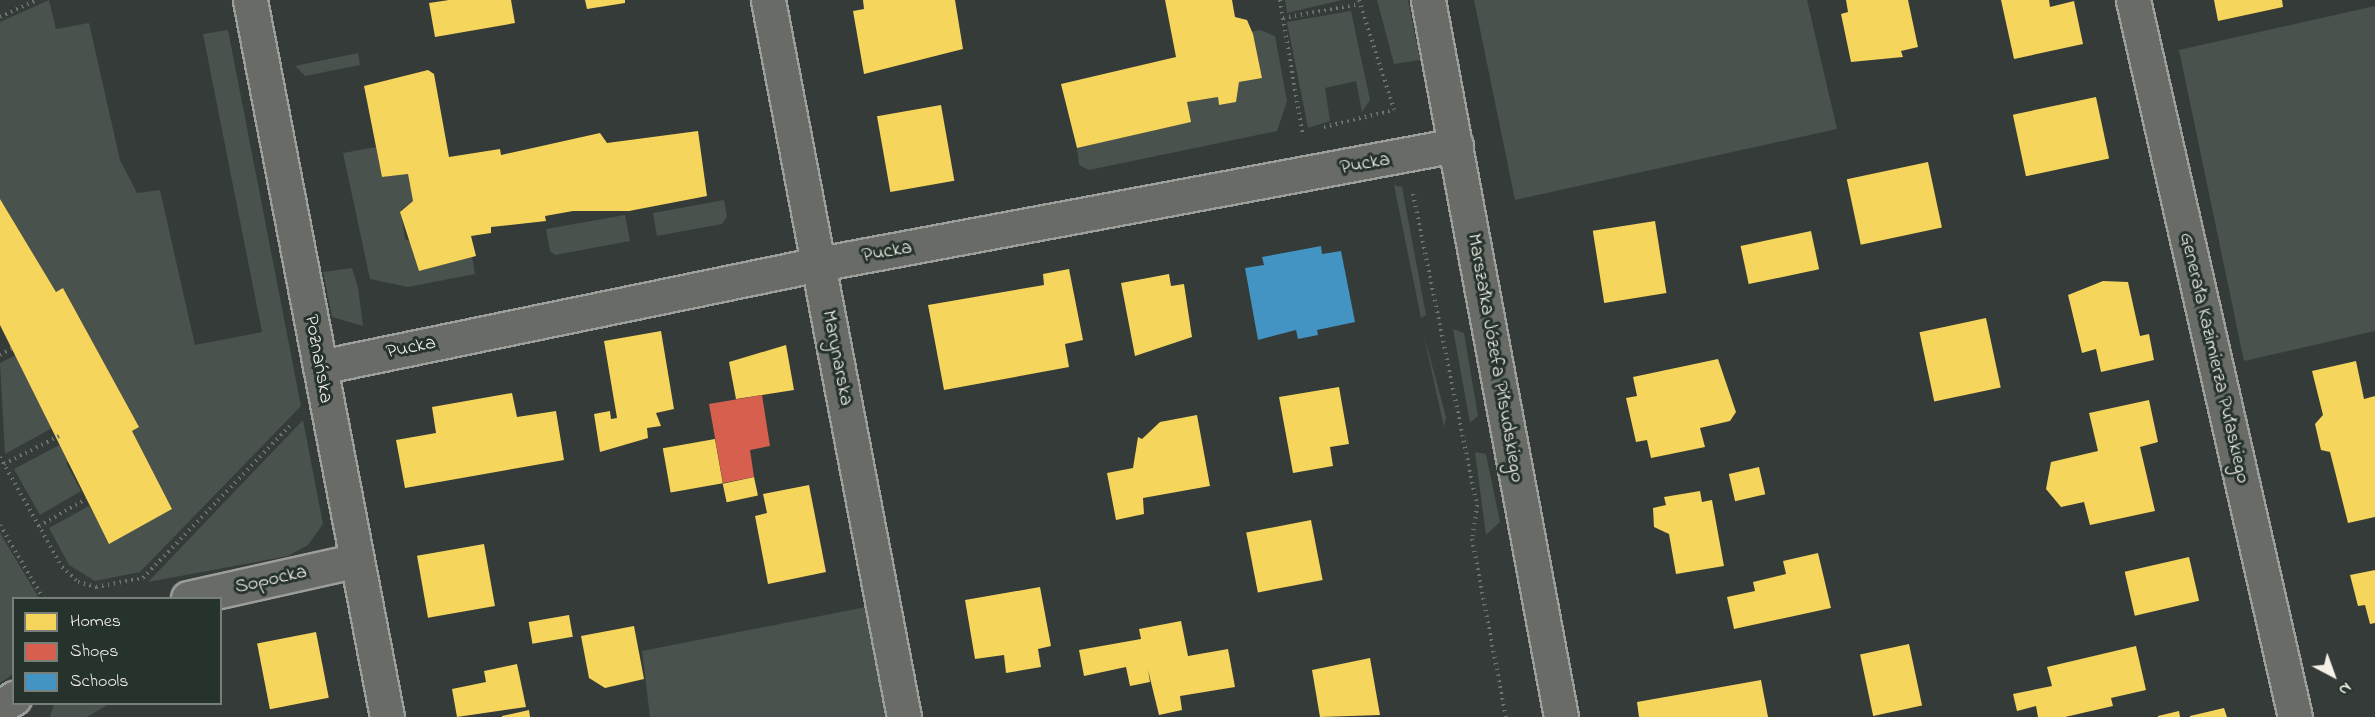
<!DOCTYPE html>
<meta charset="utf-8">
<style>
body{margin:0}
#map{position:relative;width:2375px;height:717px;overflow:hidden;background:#353b38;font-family:"Indie Flower",sans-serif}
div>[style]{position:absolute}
.green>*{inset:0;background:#49524c}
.homes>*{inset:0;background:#f6d55c;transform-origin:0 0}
.shops>*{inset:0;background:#d6604d}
.schools>*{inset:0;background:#4393c3}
.path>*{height:4px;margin-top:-2px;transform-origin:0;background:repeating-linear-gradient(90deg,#707370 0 1.5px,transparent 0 6px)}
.roads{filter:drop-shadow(2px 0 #9c9e9b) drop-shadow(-2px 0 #9c9e9b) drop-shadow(0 2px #9c9e9b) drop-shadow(0 -2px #9c9e9b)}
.minor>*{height:33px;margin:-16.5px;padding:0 16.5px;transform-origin:16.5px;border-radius:16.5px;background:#686b66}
span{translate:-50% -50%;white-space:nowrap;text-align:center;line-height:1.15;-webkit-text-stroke:6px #26332d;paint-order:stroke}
.street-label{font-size:20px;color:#f4f1e8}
.legend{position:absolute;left:12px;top:597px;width:210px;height:108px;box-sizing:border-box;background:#26332d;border:2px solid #787f78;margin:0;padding:8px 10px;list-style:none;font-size:18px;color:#f4f1e8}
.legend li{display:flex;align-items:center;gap:12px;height:30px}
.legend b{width:30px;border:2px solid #787f78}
.north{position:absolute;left:2303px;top:645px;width:60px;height:60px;-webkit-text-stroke:4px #26332d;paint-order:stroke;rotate:139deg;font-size:16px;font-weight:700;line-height:24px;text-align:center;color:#f4f1e8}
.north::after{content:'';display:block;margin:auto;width:21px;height:27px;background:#f4f1e8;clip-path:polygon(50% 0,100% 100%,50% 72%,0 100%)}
</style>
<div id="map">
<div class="green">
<i style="clip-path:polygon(49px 0,56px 29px,89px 23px,120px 160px,137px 193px,160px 190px,195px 345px,262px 332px,203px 34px,228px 30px,301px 406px,140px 572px,95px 581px,69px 565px,49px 528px,89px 506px,110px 543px,172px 509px,132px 431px,138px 427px,64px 289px,56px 292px,0 199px,0 22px)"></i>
<i style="clip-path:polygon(1285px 0,1342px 0,1287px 13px)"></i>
<i style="clip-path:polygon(1377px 0,1408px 0,1420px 60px,1394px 64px)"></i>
<i style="clip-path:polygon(1474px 0,1807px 0,1837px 129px,1515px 200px)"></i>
<i style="clip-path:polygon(2375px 6px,2375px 331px,2244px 361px,2179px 50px)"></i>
<i style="clip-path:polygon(1351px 11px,1370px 100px,1362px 112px,1356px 81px,1325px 88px,1330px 121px,1308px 128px,1287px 22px)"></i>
<i style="clip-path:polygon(1260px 30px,1275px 36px,1287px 101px,1277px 131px,1089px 170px,1079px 165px,1077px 148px,1190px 122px,1187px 102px,1218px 97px,1219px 105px,1236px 102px,1239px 82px,1262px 77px,1250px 32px)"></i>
<i style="clip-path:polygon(358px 53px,360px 65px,305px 76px,295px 66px)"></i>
<i style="clip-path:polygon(376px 147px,382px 177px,408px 174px,413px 201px,401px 210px,405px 239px,414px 243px,419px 271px,472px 256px,475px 274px,408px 287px,370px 279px,343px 153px)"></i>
<i style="clip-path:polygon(1394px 185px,1402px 187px,1426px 315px,1421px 318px)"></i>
<i style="clip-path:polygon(724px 200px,727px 217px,722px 224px,657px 236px,653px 213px)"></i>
<i style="clip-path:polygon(625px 215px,630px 241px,555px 255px,550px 251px,546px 229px)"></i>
<i style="clip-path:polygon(352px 268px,358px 287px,363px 326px,332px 317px,323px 272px)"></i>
<i style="clip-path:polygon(1453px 329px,1464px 333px,1478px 416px,1470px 423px)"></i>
<i style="clip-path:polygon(1423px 332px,1446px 417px,1444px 427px)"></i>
<i style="clip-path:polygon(16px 355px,54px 427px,5px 454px,0 363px)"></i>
<i style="clip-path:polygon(303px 420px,323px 524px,308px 545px,288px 556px,148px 582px)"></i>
<i style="clip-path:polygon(63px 443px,72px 459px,66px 463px,81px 491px,40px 515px,14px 469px)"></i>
<i style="clip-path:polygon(1475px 452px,1486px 454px,1500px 522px,1486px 535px)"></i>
<i style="clip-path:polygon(0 533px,39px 598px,14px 598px,13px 674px,0 683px)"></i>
<i style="clip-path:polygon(876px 605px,894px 717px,650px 717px,642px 651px)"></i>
<i style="clip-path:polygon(54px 704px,109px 704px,87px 717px,50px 717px)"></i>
</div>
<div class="homes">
<i style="clip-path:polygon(449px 0,511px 0,515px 23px,435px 37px,429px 3px)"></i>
<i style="clip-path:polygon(585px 0,625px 0,625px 3px,587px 9px)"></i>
<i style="clip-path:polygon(863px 0,955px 0,963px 49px,864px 74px,853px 11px,864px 9px)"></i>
<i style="clip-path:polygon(1165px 0,1232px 0,1235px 17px,1247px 20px,1253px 34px,1262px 78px,1239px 82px,1236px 102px,1219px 105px,1218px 97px,1187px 102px,1191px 122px,1077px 148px,1061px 84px,1176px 57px)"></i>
<i style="clip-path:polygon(1846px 0,1908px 0,1918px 47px,1901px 51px,1903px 57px,1851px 62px,1841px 14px,1848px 12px)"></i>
<i style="clip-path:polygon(2001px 0,2049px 0,2050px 7px,2074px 1px,2083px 44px,2014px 59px)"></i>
<i style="clip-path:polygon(2214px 0,2282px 0,2283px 7px,2218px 21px)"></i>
<i style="clip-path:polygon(428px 70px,434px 74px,449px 157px,500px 149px,501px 155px,600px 133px,607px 143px,698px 131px,707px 196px,629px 211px,573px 211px,545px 216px,546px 221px,491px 227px,491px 233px,471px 236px,476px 256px,419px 271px,400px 212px,413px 201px,408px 174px,382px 177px,364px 86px)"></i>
<i style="left:2096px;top:97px;width:63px;height:85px;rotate:78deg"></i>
<i style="left:941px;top:105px;width:77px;height:65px;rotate:80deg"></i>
<i style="left:1928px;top:162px;width:67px;height:83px;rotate:78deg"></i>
<i style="clip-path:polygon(0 199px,56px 292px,63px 288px,139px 427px,132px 431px,172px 509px,109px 544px,0 325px)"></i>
<i style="left:1655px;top:221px;width:73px;height:63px;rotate:81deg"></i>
<i style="left:1811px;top:231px;width:39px;height:72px;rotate:78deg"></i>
<i style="clip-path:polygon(1069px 269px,1083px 340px,1065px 344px,1069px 367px,944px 390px,928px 305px,1044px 285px,1043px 274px)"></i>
<i style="clip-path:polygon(1169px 274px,1171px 286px,1184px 284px,1192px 337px,1135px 356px,1121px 283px)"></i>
<i style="clip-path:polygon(2103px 281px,2128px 282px,2140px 336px,2149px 334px,2154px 360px,2101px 372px,2096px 349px,2082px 353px,2068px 295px)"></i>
<i style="left:1986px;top:318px;width:71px;height:68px;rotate:78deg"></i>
<i style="clip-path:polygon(661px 331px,674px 409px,656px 413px,661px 426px,647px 428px,648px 438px,600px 452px,594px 414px,610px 411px,611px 419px,617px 418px,604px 341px)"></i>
<i style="clip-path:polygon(786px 345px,794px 390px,736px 399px,729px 362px)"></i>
<i style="clip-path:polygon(1718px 359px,1736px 412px,1730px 421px,1700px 428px,1705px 447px,1651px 458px,1647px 440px,1636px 442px,1626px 398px,1637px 396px,1633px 377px)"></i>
<i style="clip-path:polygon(2356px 361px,2364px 399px,2375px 396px,2375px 517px,2348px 523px,2330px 452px,2321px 450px,2315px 424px,2323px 415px,2312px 371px)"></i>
<i style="clip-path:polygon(1339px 387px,1349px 444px,1330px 447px,1333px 466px,1293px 473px,1279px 397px)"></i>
<i style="clip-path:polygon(512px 393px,517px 417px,556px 411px,564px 460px,405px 488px,396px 440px,436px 433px,432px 407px)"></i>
<i style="clip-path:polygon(2149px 400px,2158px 442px,2140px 447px,2155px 511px,2090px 525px,2084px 502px,2061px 507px,2046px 489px,2051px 462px,2098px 451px,2089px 413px)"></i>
<i style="clip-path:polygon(1197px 415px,1210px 486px,1143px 498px,1144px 514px,1116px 520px,1107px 473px,1133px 468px,1138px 437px,1142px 439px,1160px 422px)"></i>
<i style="left:715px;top:439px;width:45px;height:53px;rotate:80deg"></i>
<i style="left:1759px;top:467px;width:28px;height:31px;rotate:77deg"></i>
<i style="left:754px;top:477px;width:19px;height:32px;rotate:78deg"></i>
<i style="clip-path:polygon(809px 485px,826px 572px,768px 584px,755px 516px,767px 513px,763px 494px)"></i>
<i style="clip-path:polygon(1700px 491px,1702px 502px,1712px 500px,1724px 566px,1676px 574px,1669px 534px,1654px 527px,1653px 508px,1666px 505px,1664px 497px)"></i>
<i style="left:1311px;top:520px;width:61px;height:66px;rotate:79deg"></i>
<i style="left:484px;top:544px;width:63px;height:68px;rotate:80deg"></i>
<i style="clip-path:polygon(1818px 553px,1831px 608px,1734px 629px,1727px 597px,1755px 591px,1753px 582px,1786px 574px,1783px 561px)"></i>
<i style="left:2189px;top:557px;width:45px;height:66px;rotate:77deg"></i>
<i style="clip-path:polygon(2375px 570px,2375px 623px,2370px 624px,2365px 605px,2358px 606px,2350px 575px)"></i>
<i style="clip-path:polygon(1040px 587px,1051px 646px,1038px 649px,1041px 667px,1006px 673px,1004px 655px,975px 659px,965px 600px)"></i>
<i style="left:569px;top:615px;width:22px;height:41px;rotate:80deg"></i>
<i style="clip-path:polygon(1181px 621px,1188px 656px,1228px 649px,1235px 687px,1180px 696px,1182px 710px,1159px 715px,1148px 670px,1150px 682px,1130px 686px,1126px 667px,1084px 676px,1079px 650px,1141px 639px,1139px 629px)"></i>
<i style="clip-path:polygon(634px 626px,644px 679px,605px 688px,589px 678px,581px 636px)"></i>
<i style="left:316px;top:632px;width:67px;height:60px;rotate:79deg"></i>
<i style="left:1909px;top:644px;width:63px;height:50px;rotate:78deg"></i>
<i style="clip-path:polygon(2136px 646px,2146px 690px,2111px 698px,2113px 706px,2065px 717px,2038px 717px,2036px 706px,2017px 711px,2013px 694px,2052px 686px,2047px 667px)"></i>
<i style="clip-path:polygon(1370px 658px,1380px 715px,1320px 717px,1312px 670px)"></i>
<i style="clip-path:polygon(517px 664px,526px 707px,457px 717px,452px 689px,486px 682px,484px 671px)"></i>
<i style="clip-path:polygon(1761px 680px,1768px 717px,1639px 717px,1637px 702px)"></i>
<i style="clip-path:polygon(2224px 708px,2227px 717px,2190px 717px,2190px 716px)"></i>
<i style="clip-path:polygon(529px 710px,530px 717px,502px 717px,502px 716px)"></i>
<i style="clip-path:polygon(2179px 711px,2180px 717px,2158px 717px,2158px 716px)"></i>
</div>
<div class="shops">
<i style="clip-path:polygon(762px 395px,770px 446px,750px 450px,754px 477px,723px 483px,709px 404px)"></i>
</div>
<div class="schools">
<i style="clip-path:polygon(1321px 246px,1322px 254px,1341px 251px,1355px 322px,1317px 330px,1318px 335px,1298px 339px,1296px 330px,1258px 340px,1245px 268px,1264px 265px,1262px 257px)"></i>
</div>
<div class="path">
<i style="left:1280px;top:0;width:18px;rotate:81deg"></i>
<i style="left:1283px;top:18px;width:78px;rotate:-10.3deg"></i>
<i style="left:1359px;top:0;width:115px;rotate:72.3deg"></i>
<i style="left:0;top:17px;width:41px;rotate:-24.7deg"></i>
<i style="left:1283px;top:18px;width:116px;rotate:80.5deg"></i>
<i style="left:1324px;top:127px;width:72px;rotate:-13.7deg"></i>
<i style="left:1413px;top:194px;width:318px;rotate:78.4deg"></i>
<i style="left:1477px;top:505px;width:34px;rotate:98deg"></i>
<i style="left:1472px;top:539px;width:181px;rotate:79.2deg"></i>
<i style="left:0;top:355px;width:14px;rotate:-30deg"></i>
<i style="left:0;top:457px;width:126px;rotate:60.6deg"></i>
<i style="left:62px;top:567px;width:22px;rotate:43deg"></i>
<i style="left:78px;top:582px;width:19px;rotate:16deg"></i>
<i style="left:96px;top:587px;width:48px;rotate:-10.8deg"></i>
<i style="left:143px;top:578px;width:211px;rotate:-46deg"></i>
<i style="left:4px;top:464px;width:62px;rotate:-27deg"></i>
<i style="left:0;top:525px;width:85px;rotate:59.5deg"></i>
<i style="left:39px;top:526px;width:54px;rotate:-29.9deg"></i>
</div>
<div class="roads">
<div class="minor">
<i style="left:250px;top:0;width:730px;rotate:79.18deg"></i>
<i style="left:768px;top:0;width:730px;rotate:79.26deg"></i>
<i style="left:1428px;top:0;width:729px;rotate:79.49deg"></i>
<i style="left:2133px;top:0;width:735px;rotate:77.27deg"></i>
<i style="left:320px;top:367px;width:510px;rotate:-11.66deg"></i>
<i style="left:819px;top:264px;width:648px;rotate:-10.58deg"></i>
<i style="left:188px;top:598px;width:170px;rotate:-12.6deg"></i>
<i style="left:0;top:707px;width:17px;rotate:-33deg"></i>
</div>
</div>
<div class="street-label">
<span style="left:1365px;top:164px;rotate:-10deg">Pucka</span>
<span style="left:887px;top:252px;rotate:-10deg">Pucka</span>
<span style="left:411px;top:348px;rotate:-12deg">Pucka</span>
<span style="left:837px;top:358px;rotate:79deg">Marynarska</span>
<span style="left:1495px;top:358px;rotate:80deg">Marszałka Józefa Piłsudskiego</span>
<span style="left:2214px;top:358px;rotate:77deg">Generała Kazimierza Pułaskiego</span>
<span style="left:318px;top:359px;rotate:80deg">Poznańska</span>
<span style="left:271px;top:580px;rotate:-13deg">Sopocka</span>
</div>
<ul class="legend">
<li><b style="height:16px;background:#f6d55c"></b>Homes</li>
<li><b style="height:16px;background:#d6604d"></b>Shops</li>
<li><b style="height:16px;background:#4393c3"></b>Schools</li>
</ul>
<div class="north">N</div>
</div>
